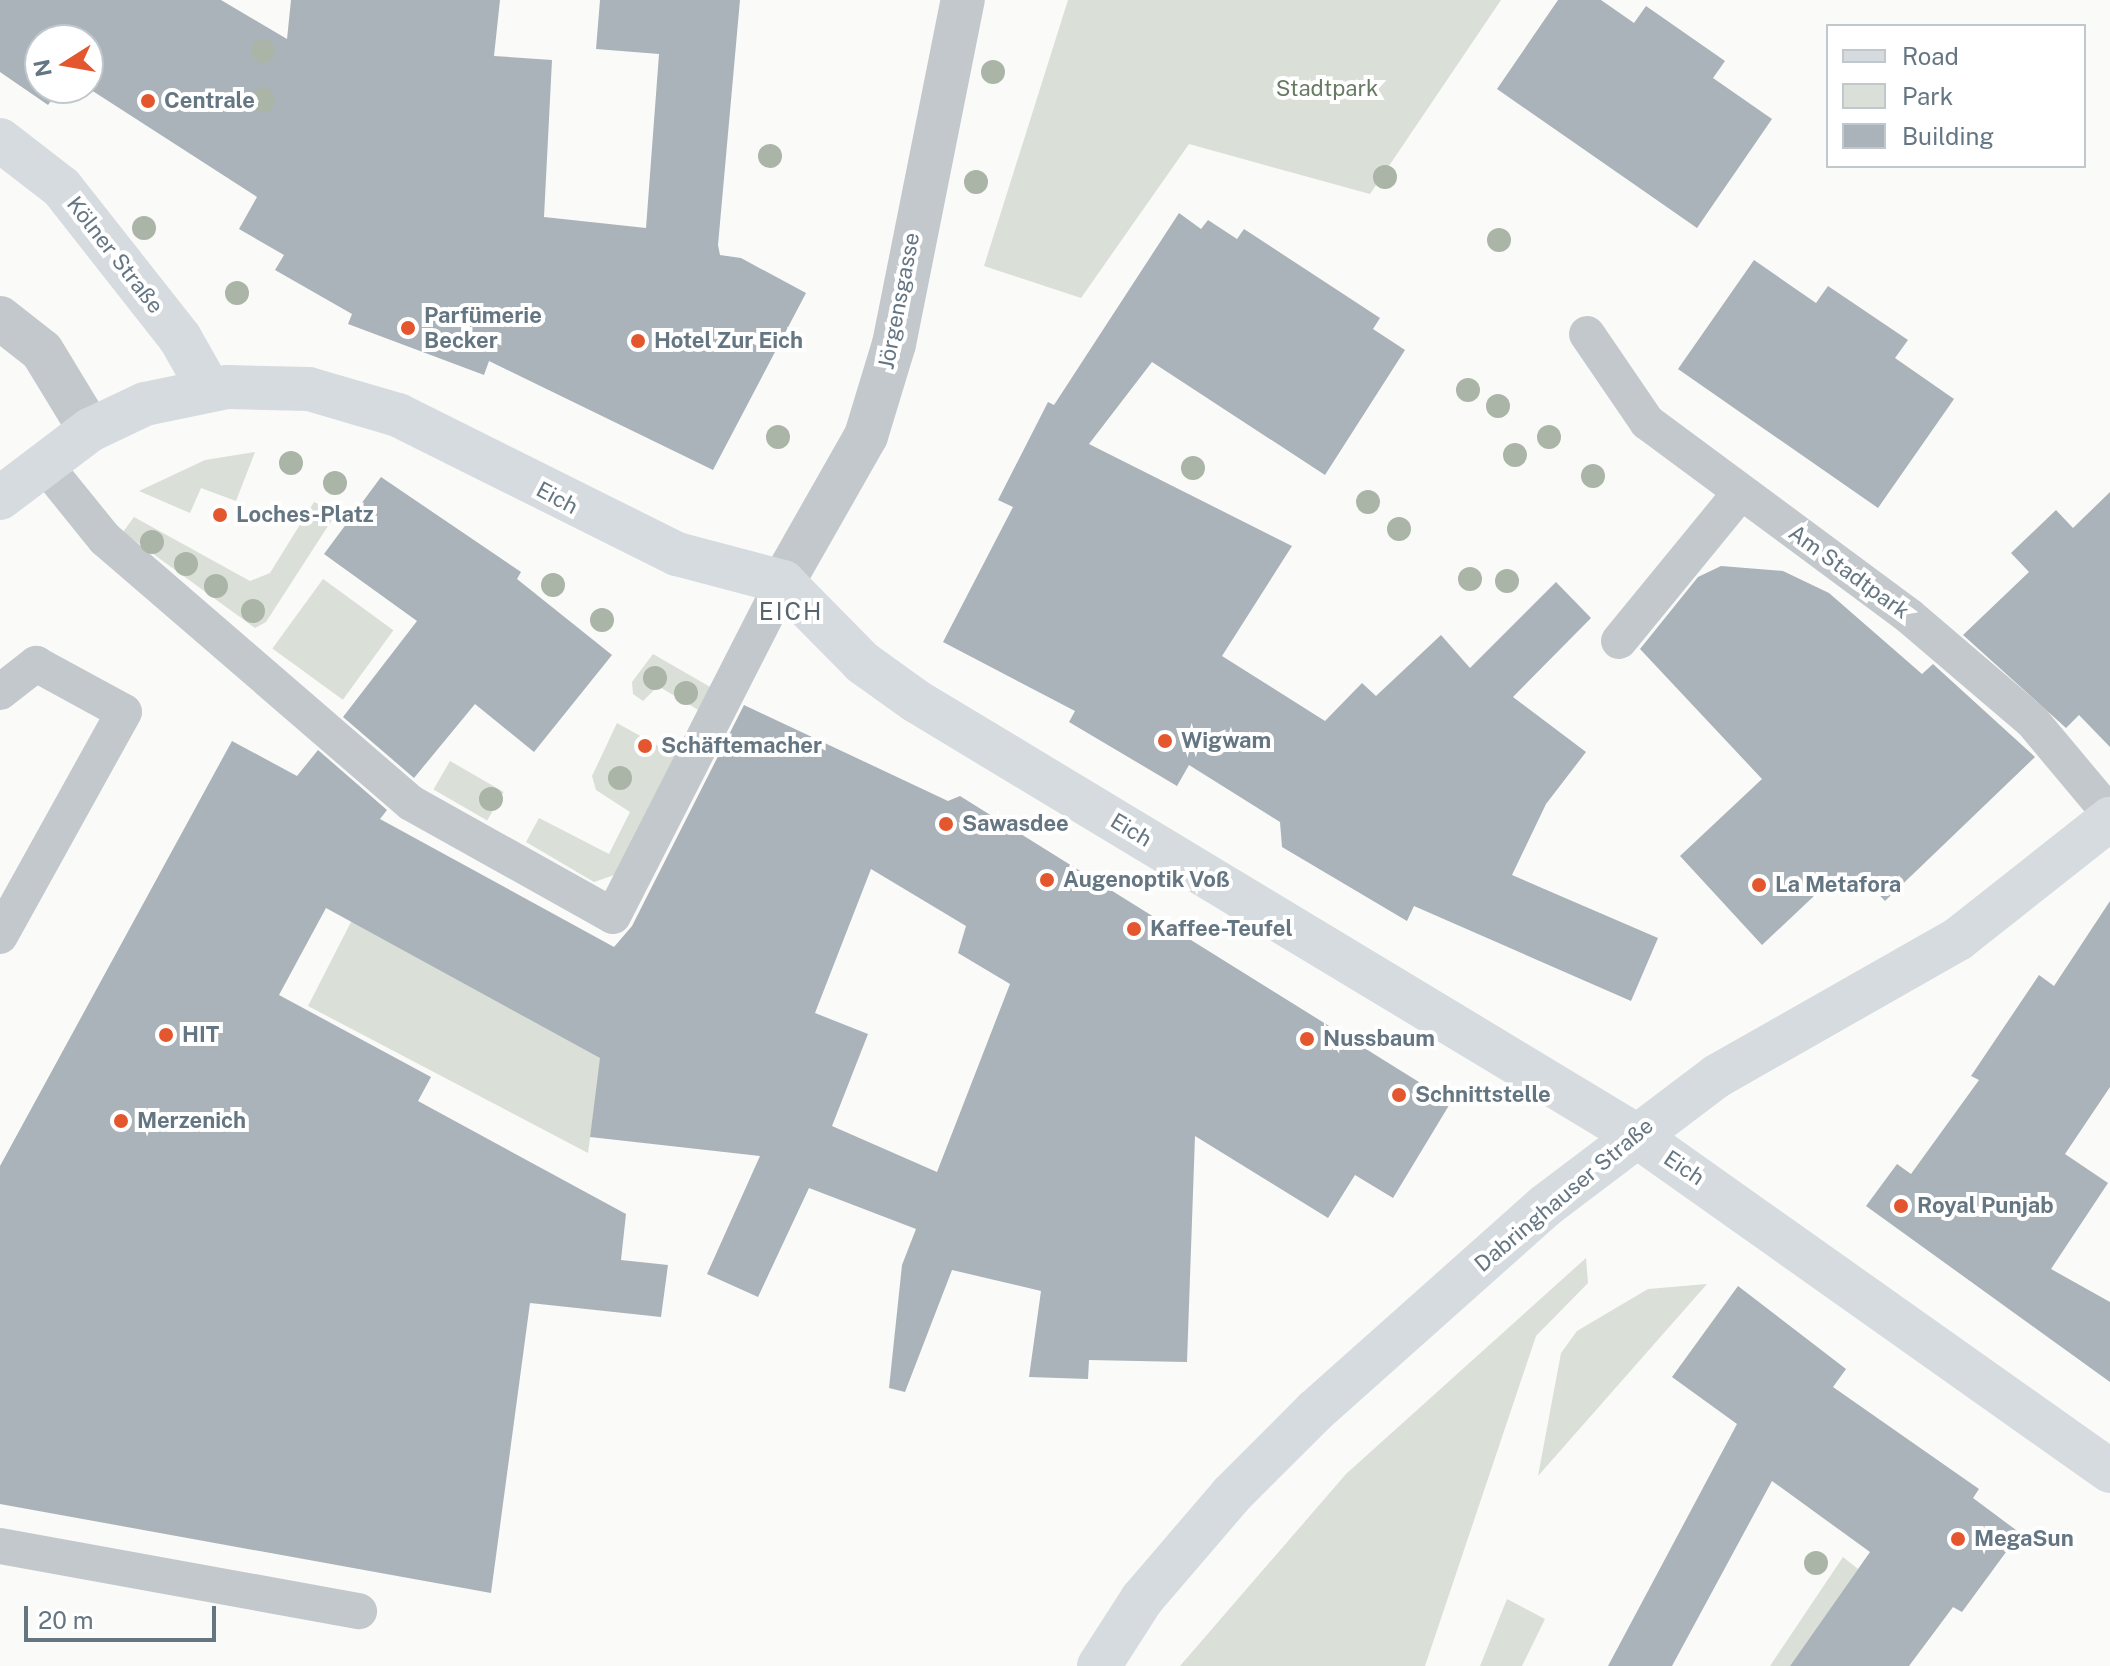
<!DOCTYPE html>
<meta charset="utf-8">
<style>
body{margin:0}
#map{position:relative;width:2110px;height:1666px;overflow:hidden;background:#fafaf8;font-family:"Public Sans",sans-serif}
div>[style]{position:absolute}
.green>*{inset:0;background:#dadfd7;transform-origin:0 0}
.building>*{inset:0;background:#aab3b9}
.lane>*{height:36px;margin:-18px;padding:0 18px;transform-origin:18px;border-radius:18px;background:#c3c8cc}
.street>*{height:44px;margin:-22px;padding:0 22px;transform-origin:22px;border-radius:22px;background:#c3c8cc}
.secondary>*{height:44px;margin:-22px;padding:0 22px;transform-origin:22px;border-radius:22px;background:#d6dbdf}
.trees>*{width:24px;height:24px;margin:-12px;border-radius:50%;background:#aab4a7}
.dots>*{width:22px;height:22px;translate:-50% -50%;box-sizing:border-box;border:4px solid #fff;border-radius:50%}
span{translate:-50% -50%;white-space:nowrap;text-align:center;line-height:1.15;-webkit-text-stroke:8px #fff;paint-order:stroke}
.park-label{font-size:22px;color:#687a64}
.poi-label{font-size:22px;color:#657683;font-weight:700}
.left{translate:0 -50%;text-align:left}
.street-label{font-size:22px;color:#657683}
.neighbourhood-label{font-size:24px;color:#57646e;letter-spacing:2px}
.legend{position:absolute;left:1826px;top:24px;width:260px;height:144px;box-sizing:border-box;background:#fff;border:2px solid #c1c8cd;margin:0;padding:10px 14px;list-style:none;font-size:24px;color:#657683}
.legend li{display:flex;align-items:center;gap:16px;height:40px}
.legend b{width:40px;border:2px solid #c1c8cd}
.north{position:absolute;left:24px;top:24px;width:80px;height:80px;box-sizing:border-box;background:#fff;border:2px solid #c1c8cd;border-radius:50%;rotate:259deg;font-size:22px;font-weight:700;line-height:32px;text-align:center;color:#657683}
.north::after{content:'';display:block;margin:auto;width:28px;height:36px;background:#e4572e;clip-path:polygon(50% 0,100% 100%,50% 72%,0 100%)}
.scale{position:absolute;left:24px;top:1606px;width:192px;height:36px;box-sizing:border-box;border:4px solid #657683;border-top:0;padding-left:10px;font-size:24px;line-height:28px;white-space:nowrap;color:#657683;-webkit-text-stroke:6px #fff;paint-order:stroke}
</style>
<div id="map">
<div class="green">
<i style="clip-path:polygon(1068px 0,1501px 0,1370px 194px,1189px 144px,1081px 298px,984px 266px)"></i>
<i style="clip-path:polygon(255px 452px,236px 501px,201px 488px,190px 513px,139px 491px,205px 460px)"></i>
<i style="clip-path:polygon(314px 502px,337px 512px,266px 622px,255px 628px,123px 532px,134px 517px,250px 581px,270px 573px)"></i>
<i style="left:323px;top:579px;width:87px;height:86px;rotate:36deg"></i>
<i style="clip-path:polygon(653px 654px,712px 688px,705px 714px,658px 686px,643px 701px,633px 694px,632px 682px)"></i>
<i style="clip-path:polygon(617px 723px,680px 758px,620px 873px,594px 882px,526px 842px,539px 818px,609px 854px,630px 812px,596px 790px,592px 776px)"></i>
<i style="left:450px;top:761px;width:62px;height:33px;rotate:30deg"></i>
<i style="clip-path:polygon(351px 922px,615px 948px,588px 1153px,308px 1006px)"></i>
<i style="clip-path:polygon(1586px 1258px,1588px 1283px,1536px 1336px,1425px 1666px,1180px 1666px,1346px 1474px)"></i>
<i style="clip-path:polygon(1707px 1284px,1538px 1476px,1561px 1353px,1577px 1331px,1648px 1289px)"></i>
<i style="clip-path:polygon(1843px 1557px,1858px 1569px,1790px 1666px,1770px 1666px)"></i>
<i style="clip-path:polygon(1507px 1599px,1545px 1619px,1522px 1666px,1480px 1666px)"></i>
</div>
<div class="building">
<i style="clip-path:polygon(0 0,221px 0,287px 39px,291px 0,500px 0,494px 56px,552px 60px,544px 217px,646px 228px,659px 54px,596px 49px,600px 0,740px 0,718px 245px,720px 255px,741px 258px,806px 293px,713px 470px,489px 361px,484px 375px,348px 324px,352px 314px,275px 270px,284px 255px,239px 229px,257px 197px,88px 88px,88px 40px,40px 40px,40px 88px,60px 88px,48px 105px,0 72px)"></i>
<i style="clip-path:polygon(1558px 0,1601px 0,1634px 23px,1646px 6px,1725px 61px,1713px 78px,1772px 119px,1697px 228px,1497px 89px)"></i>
<i style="clip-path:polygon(1179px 213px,1201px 229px,1208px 220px,1237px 239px,1244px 229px,1380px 318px,1373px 329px,1405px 350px,1325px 475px,1152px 362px,1089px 444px,1292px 546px,1222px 656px,1325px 721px,1362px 683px,1376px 696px,1441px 635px,1470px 668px,1556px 582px,1591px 618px,1513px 697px,1586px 752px,1546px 804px,1512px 875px,1658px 938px,1631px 1001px,1414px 906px,1407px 921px,1282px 847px,1280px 822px,1189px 765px,1177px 786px,1069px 722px,1075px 711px,943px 642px,1013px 507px,998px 500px,1048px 402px,1054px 405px)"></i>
<i style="clip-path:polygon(1754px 260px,1816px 303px,1828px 286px,1908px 340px,1895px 358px,1954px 399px,1878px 508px,1678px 369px)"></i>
<i style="clip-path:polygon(381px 477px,521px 572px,517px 579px,612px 655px,534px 752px,475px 704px,414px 778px,343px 717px,417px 621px,324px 554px)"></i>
<i style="clip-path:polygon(2110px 492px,2110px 747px,2079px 715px,2066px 728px,1963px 635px,2029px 572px,2011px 553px,2056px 510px,2073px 528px)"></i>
<i style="clip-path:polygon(1721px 566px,1783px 571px,1829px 593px,1922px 674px,1933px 664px,2035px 757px,1885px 901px,1863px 878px,1847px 895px,1832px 879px,1762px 945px,1680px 856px,1762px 779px,1640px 649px,1698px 577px)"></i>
<i style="clip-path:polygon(evenodd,744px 705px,948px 801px,960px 796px,1451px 1102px,1393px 1198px,1355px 1175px,1328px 1218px,1195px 1136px,1187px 1362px,1089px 1360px,1088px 1379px,1029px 1377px,1041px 1291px,952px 1270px,905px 1392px,889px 1388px,902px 1265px,916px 1229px,809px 1188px,758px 1297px,707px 1274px,760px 1156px,590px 1137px,600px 1058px,326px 908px,279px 995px,431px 1077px,418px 1101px,626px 1214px,621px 1260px,668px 1265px,661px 1317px,530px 1303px,491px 1593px,0 1504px,0 1166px,232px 741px,297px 776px,318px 750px,387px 810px,380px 819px,614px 947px,632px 926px,744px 705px,871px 869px,966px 926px,958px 953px,1010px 984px,937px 1172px,832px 1126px,868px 1034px,815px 1013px,871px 869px)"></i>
<i style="clip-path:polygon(2110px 901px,2110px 1087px,2065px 1154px,2108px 1183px,2051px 1269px,2110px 1302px,2110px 1382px,1866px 1206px,1897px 1164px,1911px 1174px,1979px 1080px,1971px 1076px,2039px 975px,2054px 986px)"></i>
<i style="clip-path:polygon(1738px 1286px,1846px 1369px,1833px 1387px,1979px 1489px,1973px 1498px,2020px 1533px,1962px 1612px,1953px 1607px,1909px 1666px,1790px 1666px,1870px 1552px,1772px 1481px,1672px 1666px,1608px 1666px,1737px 1424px,1672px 1377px)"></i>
</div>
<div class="lane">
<i style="left:1587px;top:334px;width:107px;rotate:55.7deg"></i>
<i style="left:1647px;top:422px;width:326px;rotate:36.5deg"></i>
<i style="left:1909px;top:616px;width:163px;rotate:40.5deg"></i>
<i style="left:2033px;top:722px;width:120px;rotate:50.1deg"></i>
<i style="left:45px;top:465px;width:95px;rotate:51deg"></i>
<i style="left:105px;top:539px;width:404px;rotate:40.8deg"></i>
<i style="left:411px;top:803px;width:231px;rotate:29.2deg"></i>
<i style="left:613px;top:916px;width:375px;rotate:-63deg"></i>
<i style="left:1619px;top:641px;width:191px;rotate:-50.7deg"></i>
<i style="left:0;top:692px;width:46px;rotate:-37.9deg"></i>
<i style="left:36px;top:664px;width:100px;rotate:28.6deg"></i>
<i style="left:124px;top:712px;width:256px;rotate:119deg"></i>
<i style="left:0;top:1546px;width:365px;rotate:10.3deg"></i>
</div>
<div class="street">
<i style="left:0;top:318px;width:53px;rotate:38.2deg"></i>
<i style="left:42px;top:351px;width:92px;rotate:58.7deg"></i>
<i style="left:783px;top:582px;width:168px;rotate:-60.4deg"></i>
<i style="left:866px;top:436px;width:96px;rotate:-73.1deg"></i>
<i style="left:894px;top:344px;width:351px;rotate:-78.7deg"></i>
</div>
<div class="secondary">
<i style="left:0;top:140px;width:78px;rotate:37.7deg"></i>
<i style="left:62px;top:188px;width:191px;rotate:51.8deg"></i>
<i style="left:180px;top:338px;width:59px;rotate:60.4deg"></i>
<i style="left:0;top:498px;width:113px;rotate:-37.1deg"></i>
<i style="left:90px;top:430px;width:61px;rotate:-25.3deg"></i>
<i style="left:145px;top:404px;width:84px;rotate:-11.7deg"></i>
<i style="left:227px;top:387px;width:82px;rotate:1.4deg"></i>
<i style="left:309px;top:389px;width:93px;rotate:16.3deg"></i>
<i style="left:398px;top:415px;width:312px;rotate:26.5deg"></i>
<i style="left:677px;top:554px;width:110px;rotate:14.8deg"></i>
<i style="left:783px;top:582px;width:114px;rotate:45.4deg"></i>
<i style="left:863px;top:663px;width:65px;rotate:35.6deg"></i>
<i style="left:916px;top:701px;width:838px;rotate:31.09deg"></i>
<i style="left:1634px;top:1134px;width:583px;rotate:35.3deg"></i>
<i style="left:1099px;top:1666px;width:80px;rotate:-57.3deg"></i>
<i style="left:1142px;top:1599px;width:137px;rotate:-49.4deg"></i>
<i style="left:1231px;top:1495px;width:119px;rotate:-45deg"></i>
<i style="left:1315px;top:1411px;width:308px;rotate:-41.7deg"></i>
<i style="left:1545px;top:1206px;width:216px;rotate:-37.1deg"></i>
<i style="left:1717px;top:1076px;width:277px;rotate:-29.6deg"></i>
<i style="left:1958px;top:939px;width:194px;rotate:-38.3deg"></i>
</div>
<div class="trees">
<i style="left:263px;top:51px"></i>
<i style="left:993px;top:72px"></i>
<i style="left:263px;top:100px"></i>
<i style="left:770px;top:156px"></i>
<i style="left:1385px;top:177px"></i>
<i style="left:976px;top:182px"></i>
<i style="left:144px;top:228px"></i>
<i style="left:1499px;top:240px"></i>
<i style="left:237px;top:293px"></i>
<i style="left:1468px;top:390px"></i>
<i style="left:1498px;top:406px"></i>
<i style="left:778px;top:437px"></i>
<i style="left:1549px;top:437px"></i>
<i style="left:1515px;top:455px"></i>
<i style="left:291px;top:463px"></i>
<i style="left:1193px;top:468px"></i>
<i style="left:1593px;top:476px"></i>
<i style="left:335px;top:483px"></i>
<i style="left:1368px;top:502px"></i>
<i style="left:1399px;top:529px"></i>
<i style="left:152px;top:542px"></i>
<i style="left:186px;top:564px"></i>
<i style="left:1470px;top:579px"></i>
<i style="left:1507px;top:581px"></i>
<i style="left:553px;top:585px"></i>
<i style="left:216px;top:586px"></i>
<i style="left:253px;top:611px"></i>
<i style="left:602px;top:620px"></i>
<i style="left:655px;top:678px"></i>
<i style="left:686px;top:693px"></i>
<i style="left:620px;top:778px"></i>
<i style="left:491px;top:799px"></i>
<i style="left:1816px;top:1563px"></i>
</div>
<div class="dots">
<i style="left:148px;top:101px;background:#e4572e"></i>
<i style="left:408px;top:328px;background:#e4572e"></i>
<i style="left:638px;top:341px;background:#e4572e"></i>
<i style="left:220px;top:515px;background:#e4572e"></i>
<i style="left:1165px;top:741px;background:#e4572e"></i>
<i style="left:645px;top:746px;background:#e4572e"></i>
<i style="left:946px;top:824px;background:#e4572e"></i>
<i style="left:1047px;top:880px;background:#e4572e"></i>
<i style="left:1759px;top:885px;background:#e4572e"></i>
<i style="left:1134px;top:929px;background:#e4572e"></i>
<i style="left:166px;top:1035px;background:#e4572e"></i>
<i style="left:1307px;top:1039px;background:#e4572e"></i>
<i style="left:1399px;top:1095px;background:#e4572e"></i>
<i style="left:121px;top:1121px;background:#e4572e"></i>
<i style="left:1901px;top:1206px;background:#e4572e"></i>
<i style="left:1958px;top:1539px;background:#e4572e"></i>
</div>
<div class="park-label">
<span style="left:1327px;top:89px">Stadtpark</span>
</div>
<div class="poi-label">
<span class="left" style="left:164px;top:101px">Centrale</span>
<span class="left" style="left:424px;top:328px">Parfümerie<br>Becker</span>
<span class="left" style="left:654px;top:341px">Hotel Zur Eich</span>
<span class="left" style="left:236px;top:515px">Loches-Platz</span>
<span class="left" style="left:1181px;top:741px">Wigwam</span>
<span class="left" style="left:661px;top:746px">Schäftemacher</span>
<span class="left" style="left:962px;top:824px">Sawasdee</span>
<span class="left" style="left:1063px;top:880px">Augenoptik Voß</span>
<span class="left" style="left:1775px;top:885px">La Metafora</span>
<span class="left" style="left:1150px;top:929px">Kaffee-Teufel</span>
<span class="left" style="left:182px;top:1035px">HIT</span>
<span class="left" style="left:1323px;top:1039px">Nussbaum</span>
<span class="left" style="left:1415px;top:1095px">Schnittstelle</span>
<span class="left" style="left:137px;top:1121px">Merzenich</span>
<span class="left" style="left:1917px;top:1206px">Royal Punjab</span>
<span class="left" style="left:1974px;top:1539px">MegaSun</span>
</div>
<div class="street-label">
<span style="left:115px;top:255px;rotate:52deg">Kölner Straße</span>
<span style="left:899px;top:301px;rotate:-79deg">Jörgensgasse</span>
<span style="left:557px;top:498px;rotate:28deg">Eich</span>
<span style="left:1849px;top:572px;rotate:36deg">Am Stadtpark</span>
<span style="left:1131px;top:830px;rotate:31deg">Eich</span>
<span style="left:1684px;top:1168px;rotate:34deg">Eich</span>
<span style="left:1564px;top:1195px;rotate:-40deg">Dabringhauser Straße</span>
</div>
<div class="neighbourhood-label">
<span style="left:791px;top:612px">EICH</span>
</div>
<ul class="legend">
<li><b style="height:10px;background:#d6dbdf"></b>Road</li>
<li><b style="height:22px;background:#dadfd7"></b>Park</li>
<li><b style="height:22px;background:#aab3b9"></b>Building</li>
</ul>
<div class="north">N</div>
<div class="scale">20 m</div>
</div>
